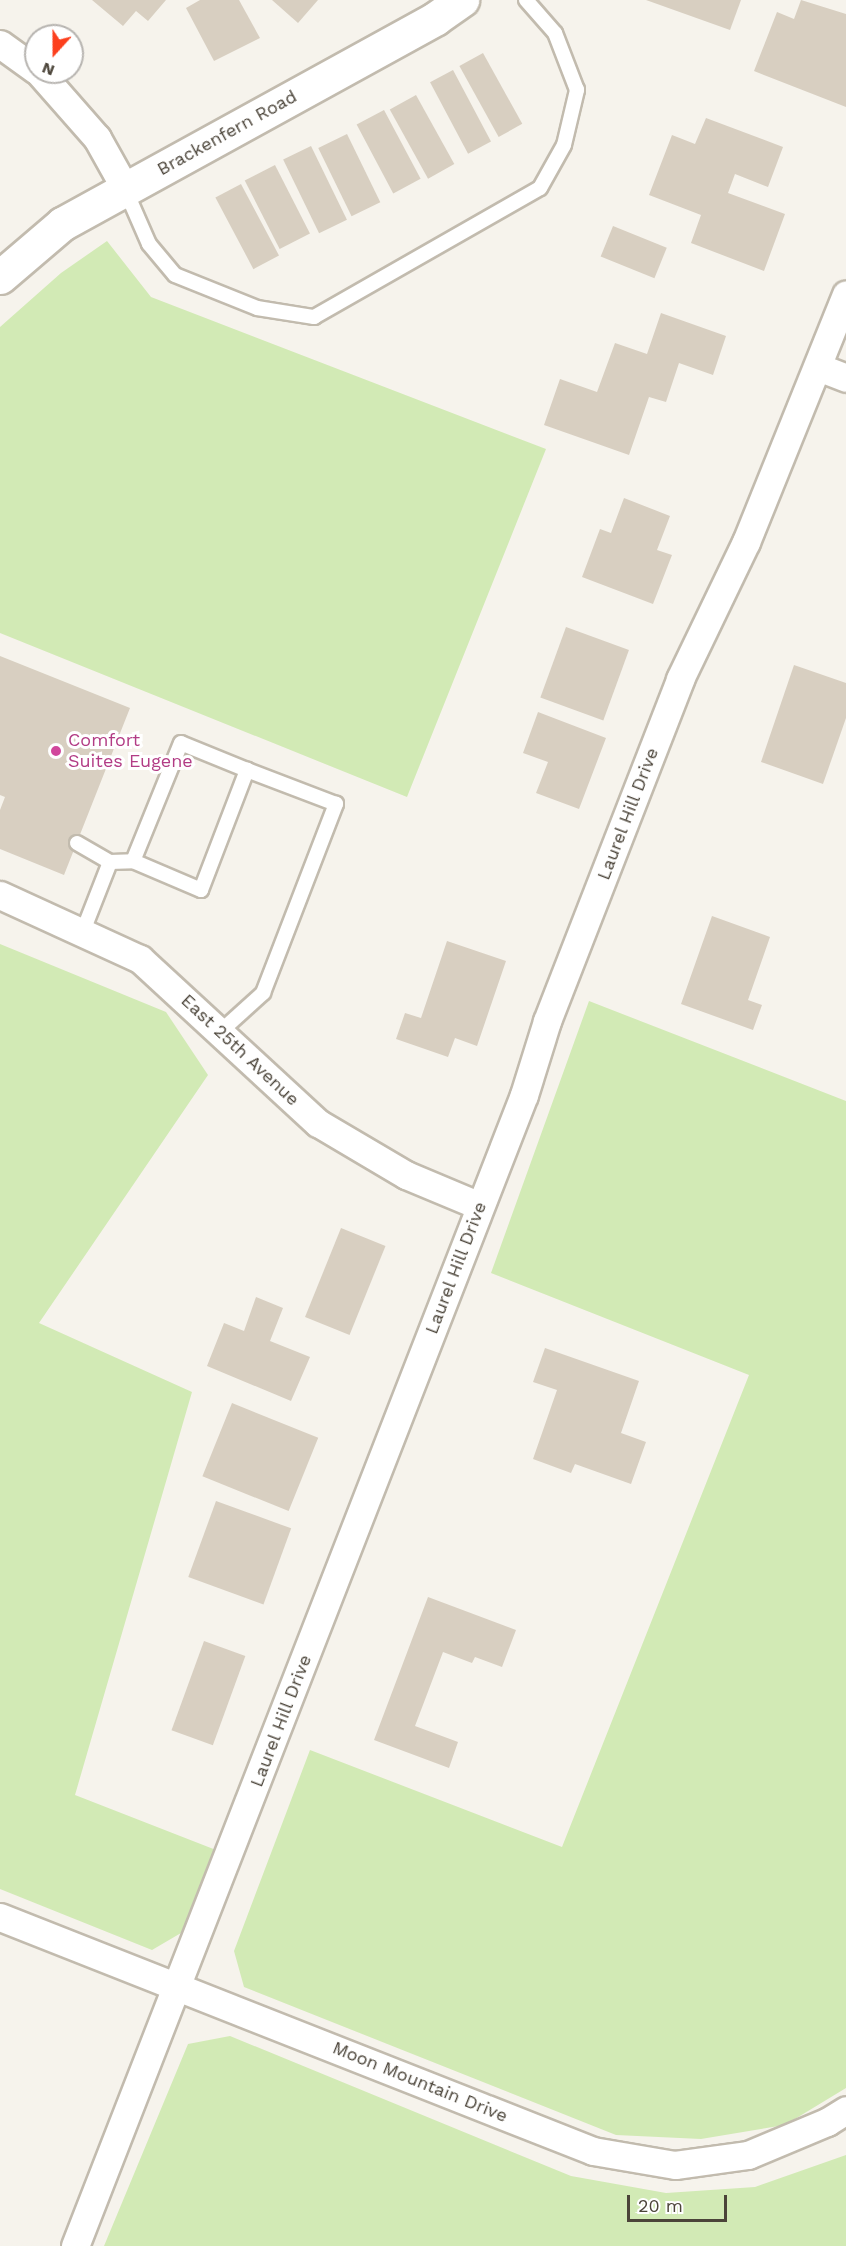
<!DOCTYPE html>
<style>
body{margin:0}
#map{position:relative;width:846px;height:2246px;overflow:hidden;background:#f6f3ec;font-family:"Work Sans",sans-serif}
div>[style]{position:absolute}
.green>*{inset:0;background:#d2eab5}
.building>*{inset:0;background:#d8cfc1;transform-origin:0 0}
.roads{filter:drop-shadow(2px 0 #c2bbae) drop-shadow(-2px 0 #c2bbae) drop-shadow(0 2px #c2bbae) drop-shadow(0 -2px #c2bbae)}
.service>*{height:14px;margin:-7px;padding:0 7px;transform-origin:7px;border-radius:7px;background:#fff}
.minor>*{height:27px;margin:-13.5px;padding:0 13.5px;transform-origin:13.5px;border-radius:13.5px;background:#fff}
.tertiary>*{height:33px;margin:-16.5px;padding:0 16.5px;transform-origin:16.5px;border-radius:16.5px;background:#fff}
.dots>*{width:16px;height:16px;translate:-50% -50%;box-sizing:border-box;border:3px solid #fff;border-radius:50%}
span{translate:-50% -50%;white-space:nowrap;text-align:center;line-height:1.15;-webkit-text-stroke:6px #fff;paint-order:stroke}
.street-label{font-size:18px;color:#4b4439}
.hotel-label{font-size:18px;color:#b23c85}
.left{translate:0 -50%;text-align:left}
.north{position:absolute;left:24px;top:24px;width:60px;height:60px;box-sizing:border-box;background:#fff;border:2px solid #b7b4b0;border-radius:50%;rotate:201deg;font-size:16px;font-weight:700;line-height:24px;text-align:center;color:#4b4439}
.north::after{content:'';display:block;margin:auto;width:21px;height:27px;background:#fc3f1d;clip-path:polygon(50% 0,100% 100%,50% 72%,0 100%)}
.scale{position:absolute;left:627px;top:2195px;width:100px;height:27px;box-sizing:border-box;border:3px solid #4b4439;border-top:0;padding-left:8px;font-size:18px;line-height:21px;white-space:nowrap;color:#4b4439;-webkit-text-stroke:4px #fff;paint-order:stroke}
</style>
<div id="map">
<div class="green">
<i style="clip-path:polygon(107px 241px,151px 297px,546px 449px,407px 797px,0 633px,0 327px,61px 273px)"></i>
<i style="clip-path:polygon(0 944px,166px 1012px,208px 1075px,39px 1323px,192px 1392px,75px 1795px,216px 1850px,181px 1933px,152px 1950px,0 1889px)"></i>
<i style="clip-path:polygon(589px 1001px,846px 1101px,846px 2088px,785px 2125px,701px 2139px,616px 2135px,244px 1987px,234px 1951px,310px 1750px,562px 1847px,749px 1375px,491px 1273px)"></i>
<i style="clip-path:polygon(230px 2036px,571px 2176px,666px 2193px,755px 2187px,846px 2155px,846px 2246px,104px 2246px,188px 2044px)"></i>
</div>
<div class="building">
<i style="clip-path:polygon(92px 0,166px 0,148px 21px,136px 11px,123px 26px)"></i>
<i style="clip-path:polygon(200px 0,239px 0,260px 38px,214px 61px,186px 8px)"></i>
<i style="clip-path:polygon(272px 0,318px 0,298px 23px)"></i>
<i style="clip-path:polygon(646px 0,741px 0,730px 30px)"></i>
<i style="clip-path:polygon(801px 0,846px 14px,846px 107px,754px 71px,777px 12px,794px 19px)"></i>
<i style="left:483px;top:53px;width:81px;height:27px;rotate:61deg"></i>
<i style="left:453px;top:70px;width:81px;height:26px;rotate:62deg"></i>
<i style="left:416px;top:95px;width:79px;height:30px;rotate:61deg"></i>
<i style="left:384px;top:110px;width:78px;height:31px;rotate:62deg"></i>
<i style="clip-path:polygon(706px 118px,783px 147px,768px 187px,735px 174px,728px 193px,785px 214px,764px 271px,691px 243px,701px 215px,649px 195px,672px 135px,695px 144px)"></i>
<i style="left:347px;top:134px;width:76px;height:32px;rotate:64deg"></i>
<i style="left:311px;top:146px;width:82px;height:31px;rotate:64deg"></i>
<i style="left:275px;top:165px;width:77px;height:34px;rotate:63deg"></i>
<i style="left:241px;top:184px;width:81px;height:29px;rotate:62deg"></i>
<i style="left:613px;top:226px;width:58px;height:33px;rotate:22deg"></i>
<i style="clip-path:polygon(661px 313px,726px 336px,713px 375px,679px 363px,666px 402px,649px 397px,629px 455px,544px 425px,560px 379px,597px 392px,615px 343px,647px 354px)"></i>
<i style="clip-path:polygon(624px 498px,670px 516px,657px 550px,672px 555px,653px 604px,582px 577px,600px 529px,611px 533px)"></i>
<i style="left:566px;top:627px;width:67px;height:75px;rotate:20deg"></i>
<i style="clip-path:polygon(0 656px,130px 708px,64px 875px,0 849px,0 810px,5px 797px,0 795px)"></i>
<i style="clip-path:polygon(794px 665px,846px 683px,846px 718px,823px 784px,761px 762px)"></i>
<i style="clip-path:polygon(538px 712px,606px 738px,579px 809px,536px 793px,548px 762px,523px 753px)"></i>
<i style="clip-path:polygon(712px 916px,770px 937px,748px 1000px,762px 1005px,753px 1030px,681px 1004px)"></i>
<i style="clip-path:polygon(447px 941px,506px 961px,477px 1046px,455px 1038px,448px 1057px,396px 1039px,405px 1013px,421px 1018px)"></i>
<i style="left:341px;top:1228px;width:48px;height:96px;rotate:22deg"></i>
<i style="clip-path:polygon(256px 1297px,283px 1308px,270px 1341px,310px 1357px,291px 1401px,207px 1366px,224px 1323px,244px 1331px)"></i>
<i style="clip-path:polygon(545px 1348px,639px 1381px,621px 1433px,646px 1442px,631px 1484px,575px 1464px,571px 1473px,533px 1459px,557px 1390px,533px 1382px)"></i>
<i style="left:232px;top:1403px;width:93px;height:79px;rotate:22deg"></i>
<i style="left:216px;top:1501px;width:80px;height:81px;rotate:20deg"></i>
<i style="clip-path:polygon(428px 1597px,516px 1630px,502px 1667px,475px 1657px,472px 1663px,443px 1652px,415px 1726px,458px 1742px,449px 1768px,374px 1740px)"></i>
<i style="left:204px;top:1641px;width:44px;height:95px;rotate:20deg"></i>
</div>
<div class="roads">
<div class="service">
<i style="left:125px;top:189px;width:60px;rotate:66.4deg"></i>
<i style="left:149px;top:244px;width:40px;rotate:50deg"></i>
<i style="left:175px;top:275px;width:88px;rotate:21.9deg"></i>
<i style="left:257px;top:308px;width:58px;rotate:9deg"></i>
<i style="left:314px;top:317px;width:260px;rotate:-29.7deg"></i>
<i style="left:540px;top:188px;width:49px;rotate:-60.8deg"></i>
<i style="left:564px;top:145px;width:57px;rotate:-76.7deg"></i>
<i style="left:577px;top:90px;width:61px;rotate:-111.1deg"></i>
<i style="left:555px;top:33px;width:44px;rotate:-131.3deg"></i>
<i style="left:77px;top:843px;width:38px;rotate:30deg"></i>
<i style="left:83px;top:931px;width:74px;rotate:-68.6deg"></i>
<i style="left:110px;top:862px;width:23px;rotate:-2deg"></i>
<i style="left:133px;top:861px;width:74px;rotate:23.1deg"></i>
<i style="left:201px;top:890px;width:129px;rotate:-69deg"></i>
<i style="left:247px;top:770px;width:71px;rotate:-157.8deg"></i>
<i style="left:181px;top:743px;width:127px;rotate:112.1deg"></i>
<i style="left:221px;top:1031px;width:57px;rotate:-42.1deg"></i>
<i style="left:263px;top:993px;width:203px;rotate:-68.9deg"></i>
<i style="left:336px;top:804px;width:95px;rotate:-159.1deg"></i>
</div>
<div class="minor">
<i style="left:0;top:44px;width:44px;rotate:35.8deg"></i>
<i style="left:39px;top:72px;width:88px;rotate:48.7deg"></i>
<i style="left:97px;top:138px;width:57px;rotate:60.8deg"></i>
<i style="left:818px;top:367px;width:30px;rotate:21deg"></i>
<i style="left:0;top:895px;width:154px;rotate:24.6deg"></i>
<i style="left:140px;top:959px;width:242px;rotate:42.7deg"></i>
<i style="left:318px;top:1123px;width:102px;rotate:30.6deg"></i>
<i style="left:406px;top:1175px;width:80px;rotate:22.7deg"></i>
<i style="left:0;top:1917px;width:637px;rotate:21.53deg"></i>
<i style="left:593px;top:2151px;width:83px;rotate:9.7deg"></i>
<i style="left:675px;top:2165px;width:74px;rotate:-7.8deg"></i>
<i style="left:748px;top:2155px;width:86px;rotate:-22.7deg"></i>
<i style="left:827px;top:2122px;width:22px;rotate:-32deg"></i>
<i style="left:75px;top:2246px;width:1235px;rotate:-68.69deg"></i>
<i style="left:524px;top:1095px;width:77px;rotate:-72.7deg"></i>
<i style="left:547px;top:1021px;width:367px;rotate:-68.7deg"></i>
<i style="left:680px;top:679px;width:152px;rotate:-64.3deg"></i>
<i style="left:746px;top:542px;width:267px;rotate:-68deg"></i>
</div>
<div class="tertiary">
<i style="left:0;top:277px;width:82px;rotate:-40.5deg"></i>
<i style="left:62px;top:224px;width:427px;rotate:-28.8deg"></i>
<i style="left:436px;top:18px;width:32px;rotate:-35deg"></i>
</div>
</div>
<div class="dots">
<i style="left:56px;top:751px;background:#d1479c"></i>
</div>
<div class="street-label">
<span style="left:227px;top:133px;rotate:-29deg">Brackenfern Road</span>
<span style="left:628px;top:814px;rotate:-69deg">Laurel Hill Drive</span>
<span style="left:240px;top:1050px;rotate:43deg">East 25th Avenue</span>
<span style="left:456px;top:1268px;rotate:-69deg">Laurel Hill Drive</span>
<span style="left:281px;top:1721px;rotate:-69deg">Laurel Hill Drive</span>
<span style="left:420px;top:2082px;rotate:22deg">Moon Mountain Drive</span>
</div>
<div class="hotel-label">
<span class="left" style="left:68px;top:751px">Comfort<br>Suites Eugene</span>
</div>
<div class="north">N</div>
<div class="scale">20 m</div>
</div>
